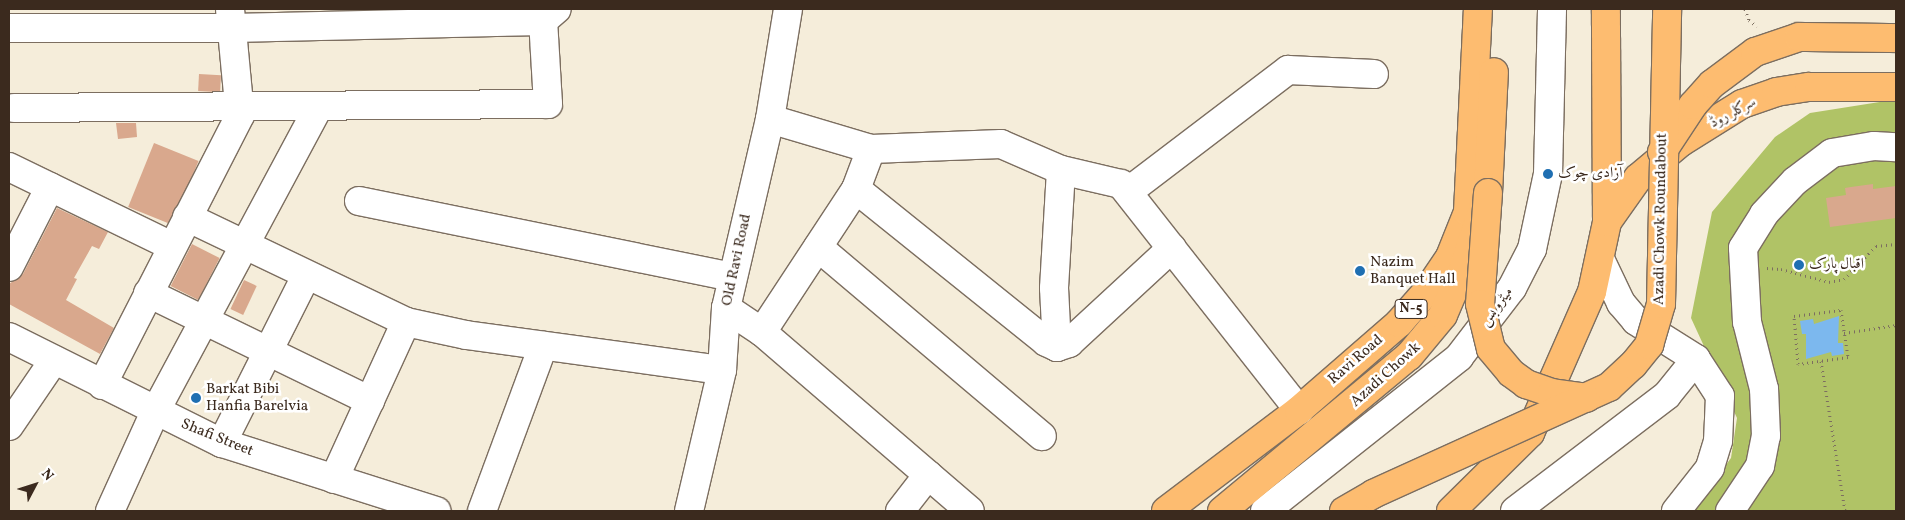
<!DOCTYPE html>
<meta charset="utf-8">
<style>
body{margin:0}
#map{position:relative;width:1905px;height:520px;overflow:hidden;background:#f5edda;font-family:Vollkorn,Amiri,serif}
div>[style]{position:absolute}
.green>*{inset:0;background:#b0c366}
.water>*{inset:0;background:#7cb8ee}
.building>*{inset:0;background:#d9a88d;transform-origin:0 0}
.path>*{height:3px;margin-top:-1.5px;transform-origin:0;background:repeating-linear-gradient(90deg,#7c6e60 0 1px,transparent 0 5px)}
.roads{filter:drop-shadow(1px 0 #7c6e60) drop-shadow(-1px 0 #7c6e60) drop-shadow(0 1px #7c6e60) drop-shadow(0 -1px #7c6e60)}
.minor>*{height:28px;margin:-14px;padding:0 14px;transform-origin:14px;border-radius:14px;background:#fff}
.major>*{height:28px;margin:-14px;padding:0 14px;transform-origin:14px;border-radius:14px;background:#fdbc70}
.bridges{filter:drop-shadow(1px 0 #7c6e60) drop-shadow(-1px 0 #7c6e60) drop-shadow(0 1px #7c6e60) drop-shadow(0 -1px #7c6e60)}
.major-bridge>*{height:28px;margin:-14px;padding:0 14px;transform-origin:14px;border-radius:14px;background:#fdbc70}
.dots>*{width:14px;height:14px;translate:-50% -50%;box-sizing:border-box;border:2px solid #fff;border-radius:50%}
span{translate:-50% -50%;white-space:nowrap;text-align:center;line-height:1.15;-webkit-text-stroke:5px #fff;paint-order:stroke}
.shield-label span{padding:1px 4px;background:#fff;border:1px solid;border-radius:4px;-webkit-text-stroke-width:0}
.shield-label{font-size:14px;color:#3b2a1e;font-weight:700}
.street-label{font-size:15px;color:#3b2a1e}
.poi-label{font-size:15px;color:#3b2a1e}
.left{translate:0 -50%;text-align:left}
.frame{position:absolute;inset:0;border:10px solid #3b2a1e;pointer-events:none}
.north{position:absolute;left:10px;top:460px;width:50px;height:50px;-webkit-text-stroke:4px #fff;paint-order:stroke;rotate:50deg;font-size:14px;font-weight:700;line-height:20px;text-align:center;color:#3b2a1e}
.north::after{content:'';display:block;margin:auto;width:18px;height:22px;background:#3b2a1e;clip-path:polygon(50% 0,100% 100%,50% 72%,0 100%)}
</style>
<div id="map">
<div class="green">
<i style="clip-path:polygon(1886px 101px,1896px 102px,1896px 511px,1692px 511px,1731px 458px,1737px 418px,1691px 318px,1712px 212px,1775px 137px,1810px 113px)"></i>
</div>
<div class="water">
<i style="clip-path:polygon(1839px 316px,1838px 343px,1843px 343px,1844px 354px,1832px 356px,1831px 352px,1806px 359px,1806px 334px,1802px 334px,1800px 321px,1813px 319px,1814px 324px)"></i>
</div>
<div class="building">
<i style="left:199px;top:74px;width:22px;height:17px;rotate:3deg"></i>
<i style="clip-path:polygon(116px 123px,136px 123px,137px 137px,118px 139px)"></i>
<i style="left:154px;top:143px;width:48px;height:69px;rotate:22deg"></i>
<i style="clip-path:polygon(1873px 184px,1873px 189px,1896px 186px,1896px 218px,1830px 227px,1826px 198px,1846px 195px,1845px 188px,1851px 187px)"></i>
<i style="clip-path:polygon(57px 208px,108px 232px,99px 249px,92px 246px,74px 278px,77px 279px,66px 300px,114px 328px,100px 354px,9px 304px,9px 284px,23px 274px)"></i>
<i style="left:192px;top:244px;width:31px;height:47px;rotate:27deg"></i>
<i style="left:244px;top:280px;width:14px;height:32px;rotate:25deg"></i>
</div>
<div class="path">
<i style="left:1745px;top:9px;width:12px;rotate:70deg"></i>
<i style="left:1749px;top:20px;width:10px;rotate:37deg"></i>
<i style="left:1767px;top:268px;width:14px;rotate:4deg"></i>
<i style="left:1781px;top:269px;width:50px;rotate:15.2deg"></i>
<i style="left:1829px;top:282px;width:15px;rotate:-11deg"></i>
<i style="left:1844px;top:279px;width:46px;rotate:-45.9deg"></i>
<i style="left:1876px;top:246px;width:20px;rotate:-6deg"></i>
<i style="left:1841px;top:310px;width:48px;rotate:81.5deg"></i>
<i style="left:1848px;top:357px;width:50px;rotate:172deg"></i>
<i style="left:1798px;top:364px;width:48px;rotate:-94.8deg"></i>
<i style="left:1794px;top:316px;width:47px;rotate:-7.3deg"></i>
<i style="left:1844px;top:333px;width:53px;rotate:-8.7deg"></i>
<i style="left:1821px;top:361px;width:152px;rotate:80.9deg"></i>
</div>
<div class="roads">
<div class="minor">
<i style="left:9px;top:28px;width:223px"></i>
<i style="left:232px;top:28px;width:311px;rotate:-1.3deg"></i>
<i style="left:543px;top:21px;width:18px;rotate:-41deg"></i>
<i style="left:14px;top:108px;width:534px;rotate:-0.43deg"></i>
<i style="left:548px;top:104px;width:83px;rotate:-93.4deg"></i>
<i style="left:770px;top:119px;width:105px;rotate:16.5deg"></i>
<i style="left:871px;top:149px;width:130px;rotate:-2.2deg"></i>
<i style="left:1001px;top:144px;width:65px;rotate:23.4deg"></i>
<i style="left:1061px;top:170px;width:62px;rotate:13.1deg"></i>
<i style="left:1121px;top:184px;width:288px;rotate:51.8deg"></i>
<i style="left:9px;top:167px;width:181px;rotate:25.9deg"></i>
<i style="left:856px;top:189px;width:244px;rotate:38.8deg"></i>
<i style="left:1046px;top:342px;width:12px;rotate:24deg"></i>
<i style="left:1057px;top:347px;width:13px;rotate:-18deg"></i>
<i style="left:1069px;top:343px;width:140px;rotate:-42.7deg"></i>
<i style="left:1129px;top:191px;width:200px;rotate:-37.3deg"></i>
<i style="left:1288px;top:70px;width:86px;rotate:2.7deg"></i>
<i style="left:359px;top:201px;width:381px;rotate:11.5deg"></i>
<i style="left:187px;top:217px;width:243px;rotate:25.6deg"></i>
<i style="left:406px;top:322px;width:61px;rotate:12.2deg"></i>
<i style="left:466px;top:335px;width:258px;rotate:7.8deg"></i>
<i style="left:818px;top:247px;width:293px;rotate:40.2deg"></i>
<i style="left:1600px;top:259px;width:49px;rotate:64.5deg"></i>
<i style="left:1621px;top:303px;width:23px;rotate:50deg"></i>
<i style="left:1636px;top:321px;width:71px;rotate:32.3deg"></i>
<i style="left:1696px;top:359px;width:44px;rotate:57deg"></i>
<i style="left:1720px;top:396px;width:45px;rotate:92.5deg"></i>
<i style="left:1718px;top:441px;width:28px;rotate:107deg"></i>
<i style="left:1710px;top:468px;width:55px;rotate:128.3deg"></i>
<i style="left:9px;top:267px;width:90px;rotate:-62.9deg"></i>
<i style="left:148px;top:293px;width:247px;rotate:25.9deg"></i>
<i style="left:726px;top:308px;width:43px;rotate:33.7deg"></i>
<i style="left:762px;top:332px;width:274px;rotate:40.7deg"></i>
<i style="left:762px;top:332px;width:171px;rotate:-56.7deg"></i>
<i style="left:856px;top:189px;width:43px;rotate:-69.4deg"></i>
<i style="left:9px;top:337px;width:238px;rotate:26.5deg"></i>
<i style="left:222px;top:443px;width:225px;rotate:17.6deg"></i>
<i style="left:1057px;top:347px;width:59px;rotate:-92.9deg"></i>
<i style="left:1054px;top:288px;width:118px;rotate:-86.6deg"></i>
<i style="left:102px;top:385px;width:303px;rotate:-62.9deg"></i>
<i style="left:240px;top:115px;width:106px;rotate:-95.4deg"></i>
<i style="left:9px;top:426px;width:80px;rotate:-55.7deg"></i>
<i style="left:222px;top:443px;width:187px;rotate:-63.3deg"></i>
<i style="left:334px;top:479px;width:173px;rotate:-65.4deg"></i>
<i style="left:110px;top:511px;width:109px;rotate:-65.6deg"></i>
<i style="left:155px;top:412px;width:347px;rotate:-61.8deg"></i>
<i style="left:482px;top:511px;width:176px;rotate:-69.7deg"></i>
<i style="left:689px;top:511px;width:145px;rotate:-76.8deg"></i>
<i style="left:722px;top:370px;width:62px;rotate:-86.3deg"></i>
<i style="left:726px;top:308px;width:194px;rotate:-76.9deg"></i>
<i style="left:770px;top:119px;width:111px;rotate:-80.7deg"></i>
<i style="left:900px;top:511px;width:46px;rotate:-52.1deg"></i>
<i style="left:1265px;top:511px;width:248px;rotate:-38.4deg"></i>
<i style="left:1459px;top:357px;width:87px;rotate:-52.5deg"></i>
<i style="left:1512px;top:288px;width:44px;rotate:-62.9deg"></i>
<i style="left:1532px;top:249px;width:77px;rotate:-78deg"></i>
<i style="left:1548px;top:174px;width:165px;rotate:-88.6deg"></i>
<i style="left:1515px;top:511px;width:191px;rotate:-37.3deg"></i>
<i style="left:1667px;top:395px;width:46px;rotate:-51.1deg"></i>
<i style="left:1730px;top:511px;width:54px;rotate:-56.3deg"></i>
<i style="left:1760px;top:466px;width:31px;rotate:-79deg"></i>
<i style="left:1766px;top:436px;width:47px;rotate:-92.4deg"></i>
<i style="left:1764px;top:389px;width:69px;rotate:-104.2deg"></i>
<i style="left:1747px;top:322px;width:74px;rotate:-93.1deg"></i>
<i style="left:1743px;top:248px;width:40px;rotate:-58deg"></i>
<i style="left:1764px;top:214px;width:45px;rotate:-46.8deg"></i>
<i style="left:1795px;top:181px;width:46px;rotate:-37.1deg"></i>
<i style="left:1832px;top:153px;width:43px;rotate:-9.5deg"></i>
<i style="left:1874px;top:146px;width:22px;rotate:3deg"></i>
</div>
<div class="major">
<i style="left:1607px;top:222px;width:54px;rotate:-54.8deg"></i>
<i style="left:1638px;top:178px;width:56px;rotate:-39.9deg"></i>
<i style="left:1681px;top:142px;width:72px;rotate:-31.9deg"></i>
<i style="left:1742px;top:104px;width:36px;rotate:-19deg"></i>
<i style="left:1776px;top:92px;width:33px;rotate:-9deg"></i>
<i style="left:1809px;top:87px;width:87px"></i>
<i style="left:1166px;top:511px;width:167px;rotate:-37.2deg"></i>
<i style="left:1299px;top:410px;width:133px;rotate:-41deg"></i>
<i style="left:1399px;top:323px;width:43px;rotate:-48.8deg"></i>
<i style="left:1427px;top:291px;width:41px;rotate:-55.9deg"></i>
<i style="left:1450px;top:257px;width:48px;rotate:-68.2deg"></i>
<i style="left:1468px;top:212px;width:203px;rotate:-87.2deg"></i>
<i style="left:1222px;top:511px;width:243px;rotate:-39.7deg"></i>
<i style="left:1409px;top:356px;width:53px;rotate:-50.3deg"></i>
<i style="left:1443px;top:315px;width:53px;rotate:-66.8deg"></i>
<i style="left:1464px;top:266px;width:77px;rotate:-71.8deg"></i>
<i style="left:1488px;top:193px;width:121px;rotate:-87.2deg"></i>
<i style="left:1451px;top:511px;width:111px;rotate:-44.6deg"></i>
<i style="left:1530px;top:433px;width:154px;rotate:-66.3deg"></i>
<i style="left:1592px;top:292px;width:72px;rotate:-77.9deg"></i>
<i style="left:1607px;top:222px;width:213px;rotate:-90.3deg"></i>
</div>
</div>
<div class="bridges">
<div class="major-bridge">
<i style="left:1662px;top:152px;width:56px;rotate:-56.6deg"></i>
<i style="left:1693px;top:105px;width:28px;rotate:-48deg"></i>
<i style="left:1712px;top:84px;width:54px;rotate:-36.7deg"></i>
<i style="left:1755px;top:52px;width:46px;rotate:-18.8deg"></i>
<i style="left:1799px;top:37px;width:97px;rotate:0.6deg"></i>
<i style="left:1488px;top:193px;width:111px;rotate:94.1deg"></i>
<i style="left:1480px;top:304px;width:46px;rotate:76.3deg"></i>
<i style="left:1491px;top:349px;width:31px;rotate:50deg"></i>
<i style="left:1511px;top:373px;width:19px;rotate:36deg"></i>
<i style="left:1526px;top:384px;width:28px;rotate:19deg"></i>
<i style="left:1552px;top:393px;width:35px;rotate:8deg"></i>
<i style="left:1344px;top:511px;width:34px;rotate:-30deg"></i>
<i style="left:1373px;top:494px;width:259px;rotate:-24.4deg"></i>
<i style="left:1609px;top:387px;width:33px;rotate:-43deg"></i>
<i style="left:1633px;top:365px;width:26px;rotate:-51deg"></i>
<i style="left:1649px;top:345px;width:43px;rotate:-73.7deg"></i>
<i style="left:1661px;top:304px;width:295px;rotate:-88.8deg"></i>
</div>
</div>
<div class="dots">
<i style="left:1548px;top:174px;background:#1f6fb2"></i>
<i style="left:1799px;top:265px;background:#1f6fb2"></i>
<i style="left:1360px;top:271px;background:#1f6fb2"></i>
<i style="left:196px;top:398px;background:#1f6fb2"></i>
</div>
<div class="shield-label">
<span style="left:1411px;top:309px">N-5</span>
</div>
<div class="street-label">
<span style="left:1733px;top:113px;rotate:-28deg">سرکلر روڈ</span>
<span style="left:1661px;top:219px;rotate:-89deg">Azadi Chowk Roundabout</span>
<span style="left:737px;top:260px;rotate:-78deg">Old Ravi Road</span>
<span style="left:1497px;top:307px;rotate:-53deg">میٹرو بس</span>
<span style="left:1356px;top:360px;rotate:-41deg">Ravi Road</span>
<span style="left:1386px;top:375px;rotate:-42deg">Azadi Chowk</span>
<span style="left:217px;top:438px;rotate:22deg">Shafi Street</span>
</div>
<div class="poi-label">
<span class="left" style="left:1558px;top:174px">آزادی چوک</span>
<span class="left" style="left:1370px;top:271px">Nazim<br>Banquet Hall</span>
<span class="left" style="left:1809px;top:265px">اقبال پارک</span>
<span class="left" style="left:206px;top:398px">Barkat Bibi<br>Hanfia Barelvia</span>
</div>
<div class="frame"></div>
<div class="north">N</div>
</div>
